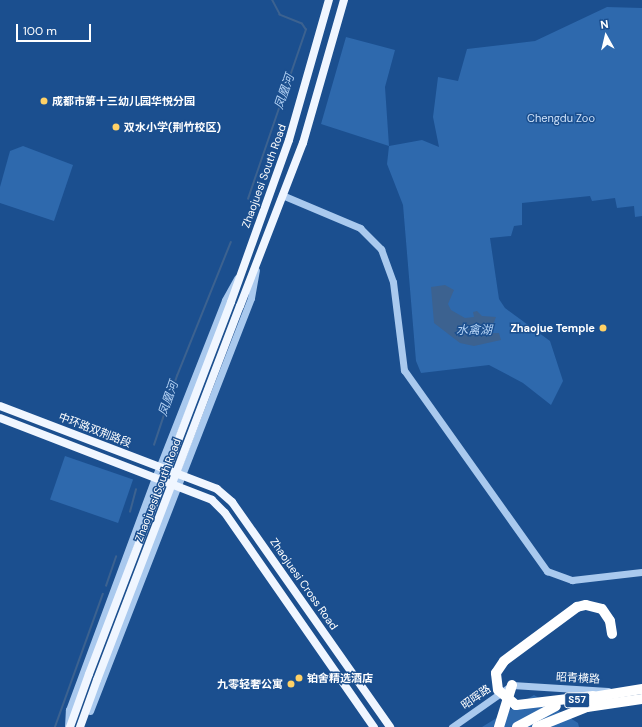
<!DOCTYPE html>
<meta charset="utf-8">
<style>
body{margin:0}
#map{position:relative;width:642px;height:727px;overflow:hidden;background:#1b4f8f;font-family:"DM Sans","Noto Sans SC",sans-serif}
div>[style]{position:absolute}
.green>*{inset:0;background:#2e69ad;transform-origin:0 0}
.water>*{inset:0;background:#3c6290}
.stream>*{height:1.5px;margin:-0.75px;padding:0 0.75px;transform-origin:0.75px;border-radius:0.75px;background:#3c6290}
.tertiary>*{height:7px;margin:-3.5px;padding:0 3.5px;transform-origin:3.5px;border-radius:3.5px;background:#a9c9ee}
.primary>*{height:8px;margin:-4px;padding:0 4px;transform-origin:4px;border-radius:4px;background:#f0f6ff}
.motorway>*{height:10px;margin:-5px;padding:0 5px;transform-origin:5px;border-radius:5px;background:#fff}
.primary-bridge>*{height:8px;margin:-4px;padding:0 4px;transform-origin:4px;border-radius:4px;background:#f0f6ff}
.motorway-bridge>*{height:10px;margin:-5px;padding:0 5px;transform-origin:5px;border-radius:5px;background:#fff}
.dots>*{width:11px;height:11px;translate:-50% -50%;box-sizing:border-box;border:2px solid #1b4f8f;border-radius:50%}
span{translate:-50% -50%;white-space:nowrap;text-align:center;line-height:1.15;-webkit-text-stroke:3px #1b4f8f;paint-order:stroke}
.shield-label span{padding:1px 3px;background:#1b4f8f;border:1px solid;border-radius:3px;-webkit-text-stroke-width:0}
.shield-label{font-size:10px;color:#fff;font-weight:700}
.poi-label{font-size:11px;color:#fff;font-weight:700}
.left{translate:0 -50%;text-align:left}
.right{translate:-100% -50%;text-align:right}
.park-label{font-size:11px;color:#cfe3fa}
.street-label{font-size:11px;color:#fff}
.water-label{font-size:12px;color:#b5d3f5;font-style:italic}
.north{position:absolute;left:586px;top:16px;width:40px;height:40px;-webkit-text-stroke:3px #1b4f8f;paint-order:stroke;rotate:352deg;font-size:11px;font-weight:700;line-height:16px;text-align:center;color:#fff}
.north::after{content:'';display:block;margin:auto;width:14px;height:18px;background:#fff;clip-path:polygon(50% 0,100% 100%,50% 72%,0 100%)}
.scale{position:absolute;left:16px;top:24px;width:75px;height:18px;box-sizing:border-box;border:2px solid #fff;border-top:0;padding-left:5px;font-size:12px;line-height:14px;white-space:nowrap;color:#fff;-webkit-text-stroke:3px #1b4f8f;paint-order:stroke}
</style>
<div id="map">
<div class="green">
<i style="clip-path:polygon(607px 7px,642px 8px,642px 216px,635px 217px,634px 206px,617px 208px,615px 198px,592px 201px,590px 196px,522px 203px,522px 225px,514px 226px,511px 236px,490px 238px,499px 299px,505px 308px,550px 341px,563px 381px,551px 405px,523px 383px,489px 365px,421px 373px,416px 361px,403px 205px,387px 164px,389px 146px,321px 124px,346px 37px,395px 50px,385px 87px,389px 146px,422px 140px,439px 147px,433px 117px,438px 77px,458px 81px,467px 49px,535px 41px)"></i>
<i style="clip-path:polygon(23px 146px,73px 165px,54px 221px,0 203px,0 187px,10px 151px)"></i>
<i style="left:65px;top:456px;width:72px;height:46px;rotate:19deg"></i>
<i style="clip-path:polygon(534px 695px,578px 723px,579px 727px,482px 727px)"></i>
</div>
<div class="water">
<i style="clip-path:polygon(445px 285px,454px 290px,448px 304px,451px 310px,465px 318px,474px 317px,473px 312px,477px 311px,482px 316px,496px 317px,490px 333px,499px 333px,501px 340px,474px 346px,460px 343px,434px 323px,431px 287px)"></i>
</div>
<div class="stream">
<i style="left:248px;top:199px;width:179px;rotate:-71.1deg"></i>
<i style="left:306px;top:30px;width:7px;rotate:-124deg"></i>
<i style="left:302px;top:24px;width:24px;rotate:-158deg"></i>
<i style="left:280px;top:15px;width:17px;rotate:-118deg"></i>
<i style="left:154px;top:445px;width:73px;rotate:-71.6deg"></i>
<i style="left:177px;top:376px;width:144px;rotate:-68.1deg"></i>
<i style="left:130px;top:512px;width:23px;rotate:-75deg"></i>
<i style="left:106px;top:586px;width:31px;rotate:-71deg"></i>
<i style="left:55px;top:727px;width:141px;rotate:-70.2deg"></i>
</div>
<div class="tertiary">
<i style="left:282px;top:195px;width:85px;rotate:22.9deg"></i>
<i style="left:360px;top:228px;width:30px;rotate:45deg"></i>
<i style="left:381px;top:249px;width:35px;rotate:70deg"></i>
<i style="left:393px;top:282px;width:89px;rotate:82.9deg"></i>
<i style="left:404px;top:370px;width:247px;rotate:54.6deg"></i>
<i style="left:547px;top:571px;width:27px;rotate:20deg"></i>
<i style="left:572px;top:580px;width:70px;rotate:-6.5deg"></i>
<i style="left:90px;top:711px;width:443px;rotate:-68.7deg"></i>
<i style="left:251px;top:298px;width:28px;rotate:-80deg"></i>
<i style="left:68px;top:727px;width:17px;rotate:-87deg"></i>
<i style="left:69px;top:710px;width:247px;rotate:-69.7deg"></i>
<i style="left:155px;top:478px;width:191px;rotate:-68.5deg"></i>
<i style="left:225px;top:300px;width:25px;rotate:-61deg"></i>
<i style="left:452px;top:727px;width:73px;rotate:-35deg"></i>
<i style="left:512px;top:685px;width:96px;rotate:3.6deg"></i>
</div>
<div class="primary">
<i style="left:231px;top:302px;width:172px;rotate:-70.3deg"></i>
<i style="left:289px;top:140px;width:146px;rotate:-74.1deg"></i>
<i style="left:240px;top:306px;width:175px;rotate:-68.9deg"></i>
<i style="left:303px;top:143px;width:149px;rotate:-74deg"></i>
<i style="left:0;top:406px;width:232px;rotate:20.9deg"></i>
<i style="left:217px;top:489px;width:20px;rotate:41deg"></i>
<i style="left:232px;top:502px;width:275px;rotate:54.9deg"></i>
<i style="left:0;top:418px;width:227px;rotate:21.1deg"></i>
<i style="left:212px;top:500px;width:18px;rotate:45deg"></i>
<i style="left:225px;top:513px;width:261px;rotate:55.2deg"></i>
<i style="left:70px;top:727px;width:56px;rotate:-70.3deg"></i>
<i style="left:80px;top:727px;width:50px;rotate:-70.1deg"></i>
</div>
<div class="motorway">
<i style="left:499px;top:727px;width:44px;rotate:-72.8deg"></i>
<i style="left:537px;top:727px;width:54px;rotate:-21.8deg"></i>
<i style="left:587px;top:707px;width:56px;rotate:-8.3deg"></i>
</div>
<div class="primary-bridge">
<i style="left:89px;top:674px;width:398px;rotate:-69.1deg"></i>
<i style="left:97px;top:680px;width:400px;rotate:-69.1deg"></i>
</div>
<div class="motorway-bridge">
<i style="left:593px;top:696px;width:78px;rotate:173.3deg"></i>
<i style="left:516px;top:705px;width:23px;rotate:-140deg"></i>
<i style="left:498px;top:690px;width:17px;rotate:-97deg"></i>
<i style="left:496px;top:673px;width:14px;rotate:-56deg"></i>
<i style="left:504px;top:661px;width:91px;rotate:-36.5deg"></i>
<i style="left:577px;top:607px;width:9px;rotate:-13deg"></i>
<i style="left:586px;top:605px;width:16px;rotate:14deg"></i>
<i style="left:602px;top:609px;width:14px;rotate:56deg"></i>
<i style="left:610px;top:621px;width:13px;rotate:81deg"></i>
<i style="left:587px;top:698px;width:56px;rotate:-9.3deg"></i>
<i style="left:517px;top:727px;width:44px;rotate:-28.3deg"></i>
</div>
<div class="dots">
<i style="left:44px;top:101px;background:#ffd166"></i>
<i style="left:116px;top:127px;background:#ffd166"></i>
<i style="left:603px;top:328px;background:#ffd166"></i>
<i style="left:299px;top:678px;background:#ffd166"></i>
<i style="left:291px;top:684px;background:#ffd166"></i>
</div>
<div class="shield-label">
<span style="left:577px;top:700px">S57</span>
</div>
<div class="poi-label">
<span class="left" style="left:52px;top:101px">成都市第十三幼儿园华悦分园</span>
<span class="left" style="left:124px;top:127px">双水小学(荆竹校区)</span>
<span class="right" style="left:595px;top:328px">Zhaojue Temple</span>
<span class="left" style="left:307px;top:678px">铂舍精选酒店</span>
<span class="right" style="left:283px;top:684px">九零轻奢公寓</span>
</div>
<div class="park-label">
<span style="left:561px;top:118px">Chengdu Zoo</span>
</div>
<div class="street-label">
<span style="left:264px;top:176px;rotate:-70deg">Zhaojuesi South Road</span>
<span style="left:95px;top:430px;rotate:21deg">中环路双荆路段</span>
<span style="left:158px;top:490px;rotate:-69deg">Zhaojuesi South Road</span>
<span style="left:304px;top:584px;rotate:55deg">Zhaojuesi Cross Road</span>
<span style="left:578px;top:678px;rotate:3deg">昭青横路</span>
<span style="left:476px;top:697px;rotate:-35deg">昭晖路</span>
</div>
<div class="water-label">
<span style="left:285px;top:92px;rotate:-71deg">凤凰河</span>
<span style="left:474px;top:331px">水禽湖</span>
<span style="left:169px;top:399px;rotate:-71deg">凤凰河</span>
</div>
<div class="north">N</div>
<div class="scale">100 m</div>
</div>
